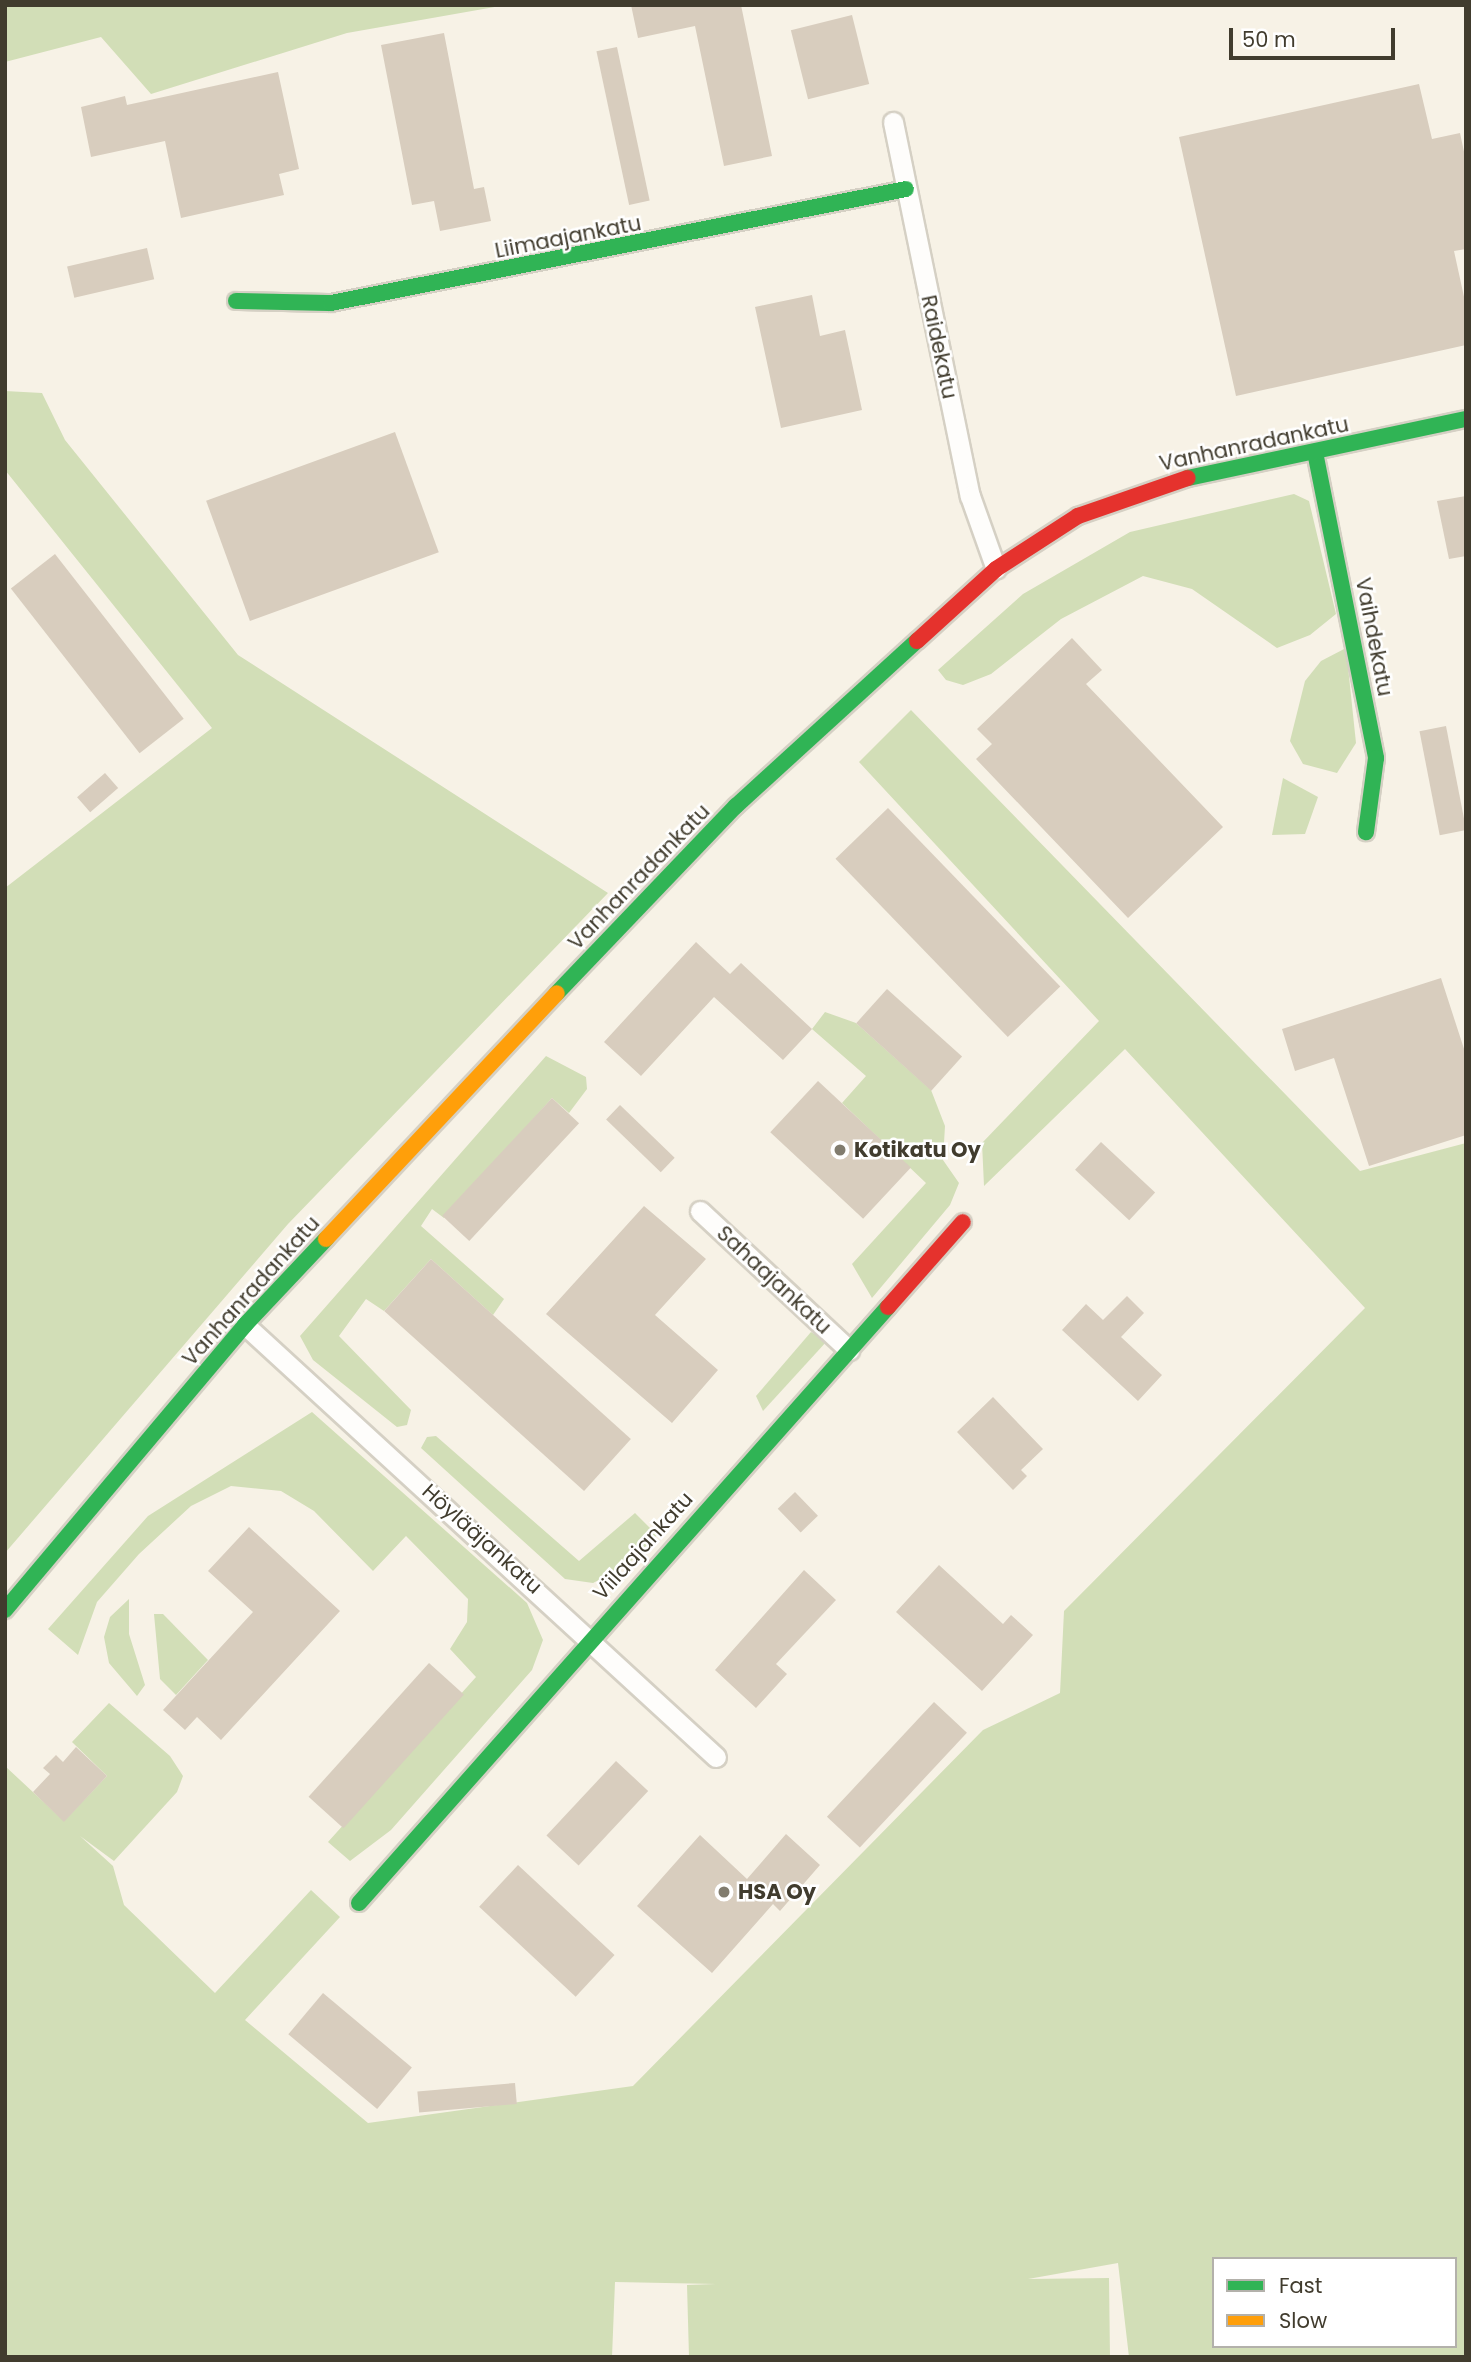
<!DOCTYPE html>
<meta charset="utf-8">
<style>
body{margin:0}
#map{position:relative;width:1471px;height:2362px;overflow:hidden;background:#f7f2e6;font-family:Poppins,sans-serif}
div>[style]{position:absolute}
.green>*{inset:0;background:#d2deb7}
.building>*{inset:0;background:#d8cdbe;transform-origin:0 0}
.roads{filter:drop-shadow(2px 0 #d5d0c4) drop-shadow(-2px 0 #d5d0c4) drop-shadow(0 2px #d5d0c4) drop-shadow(0 -2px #d5d0c4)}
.street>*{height:19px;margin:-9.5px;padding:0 9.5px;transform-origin:9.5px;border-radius:9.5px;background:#fefdfb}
.fast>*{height:16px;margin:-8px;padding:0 8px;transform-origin:8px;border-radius:8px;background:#30b455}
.slow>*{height:16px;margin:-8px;padding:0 8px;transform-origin:8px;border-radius:8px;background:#ff9f0a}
.jam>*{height:16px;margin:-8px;padding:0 8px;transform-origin:8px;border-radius:8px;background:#e5322d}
.dots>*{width:19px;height:19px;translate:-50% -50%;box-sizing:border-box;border:4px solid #fff;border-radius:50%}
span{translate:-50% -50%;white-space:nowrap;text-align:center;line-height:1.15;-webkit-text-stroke:5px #fff;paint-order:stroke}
.street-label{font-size:21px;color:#413c2e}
.poi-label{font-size:21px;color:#413c2e;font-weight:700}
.left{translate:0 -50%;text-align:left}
.frame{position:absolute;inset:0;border:7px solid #413c2e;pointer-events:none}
.legend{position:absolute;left:1212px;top:2257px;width:245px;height:91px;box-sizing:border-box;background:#fff;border:2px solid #b3b1ab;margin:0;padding:9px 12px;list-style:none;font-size:21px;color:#413c2e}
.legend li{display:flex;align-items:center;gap:14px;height:35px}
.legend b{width:35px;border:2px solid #b3b1ab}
.scale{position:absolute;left:1229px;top:28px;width:166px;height:32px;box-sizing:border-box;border:4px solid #413c2e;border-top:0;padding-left:9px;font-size:21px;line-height:24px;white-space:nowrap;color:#413c2e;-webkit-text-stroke:5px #fff;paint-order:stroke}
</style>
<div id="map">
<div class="green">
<i style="clip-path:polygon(5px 5px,506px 5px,347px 33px,151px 94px,101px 37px,5px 62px)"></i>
<i style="clip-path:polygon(5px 391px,42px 393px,65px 440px,238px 655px,608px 893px,288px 1224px,5px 1553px,5px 888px,212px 728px,5px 470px)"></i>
<i style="clip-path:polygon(1294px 494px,1309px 501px,1336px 614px,1310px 635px,1277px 648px,1192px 589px,1143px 576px,1061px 619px,991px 674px,963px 685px,946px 680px,938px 670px,1023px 594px,1130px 532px)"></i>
<i style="clip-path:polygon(1346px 648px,1356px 743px,1337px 773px,1303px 764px,1290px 741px,1305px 681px,1321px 661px)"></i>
<i style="clip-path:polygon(evenodd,911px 710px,1360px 1171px,1466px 1143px,1466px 2357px,1129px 2357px,1118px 2263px,1028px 2279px,1109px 2278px,1110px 2357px,689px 2357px,687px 2285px,716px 2284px,615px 2282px,612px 2357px,5px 2357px,5px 1766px,64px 1821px,107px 1776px,72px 1742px,109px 1703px,170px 1756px,183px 1776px,177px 1792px,114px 1861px,80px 1836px,113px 1866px,124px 1905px,215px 1993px,311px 1890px,340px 1917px,245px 2020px,368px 2123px,633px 2086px,983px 1730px,1060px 1693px,1064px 1611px,1365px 1308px,1125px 1049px,984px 1186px,982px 1143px,1099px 1021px,859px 762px,911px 710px,1214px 2259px,1455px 2259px,1455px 2346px,1214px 2346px,1214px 2259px)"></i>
<i style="clip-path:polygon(1283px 778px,1318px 797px,1305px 834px,1272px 835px)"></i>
<i style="clip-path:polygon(825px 1012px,856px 1023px,931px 1090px,945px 1126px,943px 1160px,959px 1183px,950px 1205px,872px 1298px,852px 1264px,926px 1183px,842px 1103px,866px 1076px,812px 1029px)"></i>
<i style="clip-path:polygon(546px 1056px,586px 1077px,587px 1089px,569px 1113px,552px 1098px,444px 1218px,432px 1209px,421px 1226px,504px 1299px,493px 1315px,431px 1259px,384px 1311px,366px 1299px,339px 1336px,411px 1410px,407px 1425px,397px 1427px,313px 1360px,300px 1336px)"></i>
<i style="clip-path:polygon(811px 1332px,827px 1341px,763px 1411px,756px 1396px)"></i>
<i style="clip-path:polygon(312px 1412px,527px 1603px,543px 1640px,532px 1670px,391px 1830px,350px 1861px,328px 1842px,476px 1677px,450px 1649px,467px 1622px,468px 1599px,406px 1536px,373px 1571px,314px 1511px,281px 1491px,231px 1486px,191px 1506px,139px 1554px,97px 1602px,78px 1655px,48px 1629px,148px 1516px)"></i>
<i style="clip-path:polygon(436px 1436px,579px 1561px,635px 1513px,657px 1535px,627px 1565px,593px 1583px,565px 1579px,421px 1448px,427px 1437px)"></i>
<i style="clip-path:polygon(129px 1599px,129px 1634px,145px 1685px,137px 1696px,109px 1663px,104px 1637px,110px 1617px)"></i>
<i style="clip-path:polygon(154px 1614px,163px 1614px,208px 1660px,176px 1695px,160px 1679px)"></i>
</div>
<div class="building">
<i style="clip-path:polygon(631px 5px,741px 5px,772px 156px,724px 166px,695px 26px,638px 38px)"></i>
<i style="left:852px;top:15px;width:71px;height:63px;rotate:76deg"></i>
<i style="clip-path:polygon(444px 33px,474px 189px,484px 187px,491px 221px,440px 231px,434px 201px,412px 205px,381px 45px)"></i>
<i style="left:617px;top:47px;width:157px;height:21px;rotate:78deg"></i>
<i style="clip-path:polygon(278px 72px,299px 169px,279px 174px,284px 195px,181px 218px,165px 141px,91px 157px,81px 107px,125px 96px,127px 105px)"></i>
<i style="clip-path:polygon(1419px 84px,1432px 139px,1460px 133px,1466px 161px,1466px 249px,1454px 251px,1466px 306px,1466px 345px,1236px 396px,1179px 137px)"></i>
<i style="left:147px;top:248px;width:32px;height:82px;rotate:77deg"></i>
<i style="clip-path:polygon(812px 295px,820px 336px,845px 330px,862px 410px,781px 428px,755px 307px)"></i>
<i style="left:395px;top:432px;width:128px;height:201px;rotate:70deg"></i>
<i style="clip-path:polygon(1466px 496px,1466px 556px,1449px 559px,1437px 501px)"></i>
<i style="left:55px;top:554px;width:209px;height:56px;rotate:52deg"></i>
<i style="clip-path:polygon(1072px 638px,1102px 670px,1086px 684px,1223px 827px,1128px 918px,976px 759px,992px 744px,977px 729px)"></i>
<i style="left:1446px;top:726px;width:106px;height:27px;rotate:79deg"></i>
<i style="left:105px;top:773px;width:20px;height:37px;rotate:49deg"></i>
<i style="left:888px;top:808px;width:248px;height:73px;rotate:46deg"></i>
<i style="clip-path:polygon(696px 942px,730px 974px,741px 963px,812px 1029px,783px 1060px,714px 997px,641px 1076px,604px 1042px)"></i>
<i style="clip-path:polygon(1441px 978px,1466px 1055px,1466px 1135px,1369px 1166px,1334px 1058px,1295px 1071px,1282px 1029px)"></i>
<i style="left:887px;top:989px;width:101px;height:46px;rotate:42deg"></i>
<i style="left:818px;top:1081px;width:127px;height:70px;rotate:43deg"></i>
<i style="left:552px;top:1098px;width:37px;height:161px;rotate:43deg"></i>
<i style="left:620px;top:1105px;width:76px;height:20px;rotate:44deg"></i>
<i style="left:1101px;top:1142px;width:74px;height:38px;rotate:43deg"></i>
<i style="clip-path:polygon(644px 1206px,706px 1259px,655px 1315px,718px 1370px,672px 1423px,546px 1314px)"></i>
<i style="left:431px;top:1259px;width:269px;height:70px;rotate:42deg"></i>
<i style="clip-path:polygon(1127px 1296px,1144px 1313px,1121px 1337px,1162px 1375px,1138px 1401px,1062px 1330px,1086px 1304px,1103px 1320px)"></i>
<i style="clip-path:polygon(993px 1397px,1043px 1449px,1021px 1470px,1027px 1476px,1013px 1490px,957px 1432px)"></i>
<i style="left:795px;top:1492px;width:33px;height:24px;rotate:46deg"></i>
<i style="clip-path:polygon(249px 1527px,340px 1611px,221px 1740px,197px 1717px,185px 1730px,163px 1710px,253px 1612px,208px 1571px)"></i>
<i style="clip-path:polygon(939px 1565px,1003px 1624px,1011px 1615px,1033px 1635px,982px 1691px,896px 1612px)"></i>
<i style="clip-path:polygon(804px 1570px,836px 1600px,776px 1664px,787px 1674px,756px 1708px,715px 1670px)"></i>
<i style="left:429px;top:1663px;width:47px;height:180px;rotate:42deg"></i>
<i style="left:934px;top:1702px;width:45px;height:157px;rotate:43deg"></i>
<i style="clip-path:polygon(76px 1747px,107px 1776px,64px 1822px,33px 1792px,50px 1774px,43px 1768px,56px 1755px,63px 1762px)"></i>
<i style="left:616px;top:1761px;width:44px;height:102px;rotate:43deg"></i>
<i style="clip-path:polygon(786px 1834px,820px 1865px,780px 1911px,773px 1904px,712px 1973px,637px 1906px,700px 1835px,747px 1879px)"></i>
<i style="left:518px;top:1865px;width:132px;height:57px;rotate:43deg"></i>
<i style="left:323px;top:1993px;width:116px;height:54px;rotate:40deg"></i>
<i style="left:515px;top:2083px;width:21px;height:98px;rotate:85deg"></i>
</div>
<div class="roads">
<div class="street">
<i style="left:893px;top:122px;width:382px;rotate:78.4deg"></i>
<i style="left:970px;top:496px;width:77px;rotate:70.4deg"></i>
<i style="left:700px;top:1211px;width:204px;rotate:43deg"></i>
<i style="left:245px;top:1325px;width:639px;rotate:42.53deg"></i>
</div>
<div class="fast">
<i style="left:236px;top:301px;width:95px;rotate:1.2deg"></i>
<i style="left:331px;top:303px;width:586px;rotate:-11.21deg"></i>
<i style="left:1315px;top:452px;width:312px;rotate:78.7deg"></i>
<i style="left:1376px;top:758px;width:75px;rotate:97.7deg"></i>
<i style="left:1188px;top:478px;width:284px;rotate:-12deg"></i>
<i style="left:557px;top:993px;width:259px;rotate:-46.3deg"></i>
<i style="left:736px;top:806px;width:245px;rotate:-42.4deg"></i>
<i style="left:5px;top:1610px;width:373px;rotate:-49.9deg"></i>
<i style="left:245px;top:1325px;width:118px;rotate:-46.7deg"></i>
<i style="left:359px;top:1903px;width:797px;rotate:-48.41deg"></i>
</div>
<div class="slow">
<i style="left:326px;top:1239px;width:337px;rotate:-46.8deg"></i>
</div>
<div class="jam">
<i style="left:917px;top:641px;width:107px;rotate:-42.3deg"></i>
<i style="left:996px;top:569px;width:98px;rotate:-32.9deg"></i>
<i style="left:1078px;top:516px;width:116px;rotate:-19.1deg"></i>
<i style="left:888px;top:1307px;width:113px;rotate:-48.6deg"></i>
</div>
</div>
<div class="dots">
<i style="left:840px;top:1150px;background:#817c6e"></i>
<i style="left:724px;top:1892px;background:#817c6e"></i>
</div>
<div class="street-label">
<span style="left:568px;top:237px;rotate:-11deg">Liimaajankatu</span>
<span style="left:939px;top:347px;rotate:78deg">Raidekatu</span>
<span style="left:1254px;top:444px;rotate:-12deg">Vanhanradankatu</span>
<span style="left:1374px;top:637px;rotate:79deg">Vaihdekatu</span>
<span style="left:639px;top:877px;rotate:-46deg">Vanhanradankatu</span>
<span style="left:774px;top:1280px;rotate:43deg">Sahaajankatu</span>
<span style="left:251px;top:1291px;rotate:-48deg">Vanhanradankatu</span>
<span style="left:482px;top:1539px;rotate:42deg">Höylääjankatu</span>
<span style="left:643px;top:1546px;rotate:-48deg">Viilaajankatu</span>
</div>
<div class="poi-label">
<span class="left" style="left:854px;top:1150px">Kotikatu Oy</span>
<span class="left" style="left:738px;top:1892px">HSA Oy</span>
</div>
<div class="frame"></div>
<ul class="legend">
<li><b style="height:9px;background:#30b455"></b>Fast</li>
<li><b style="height:9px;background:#ff9f0a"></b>Slow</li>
</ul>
<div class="scale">50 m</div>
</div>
